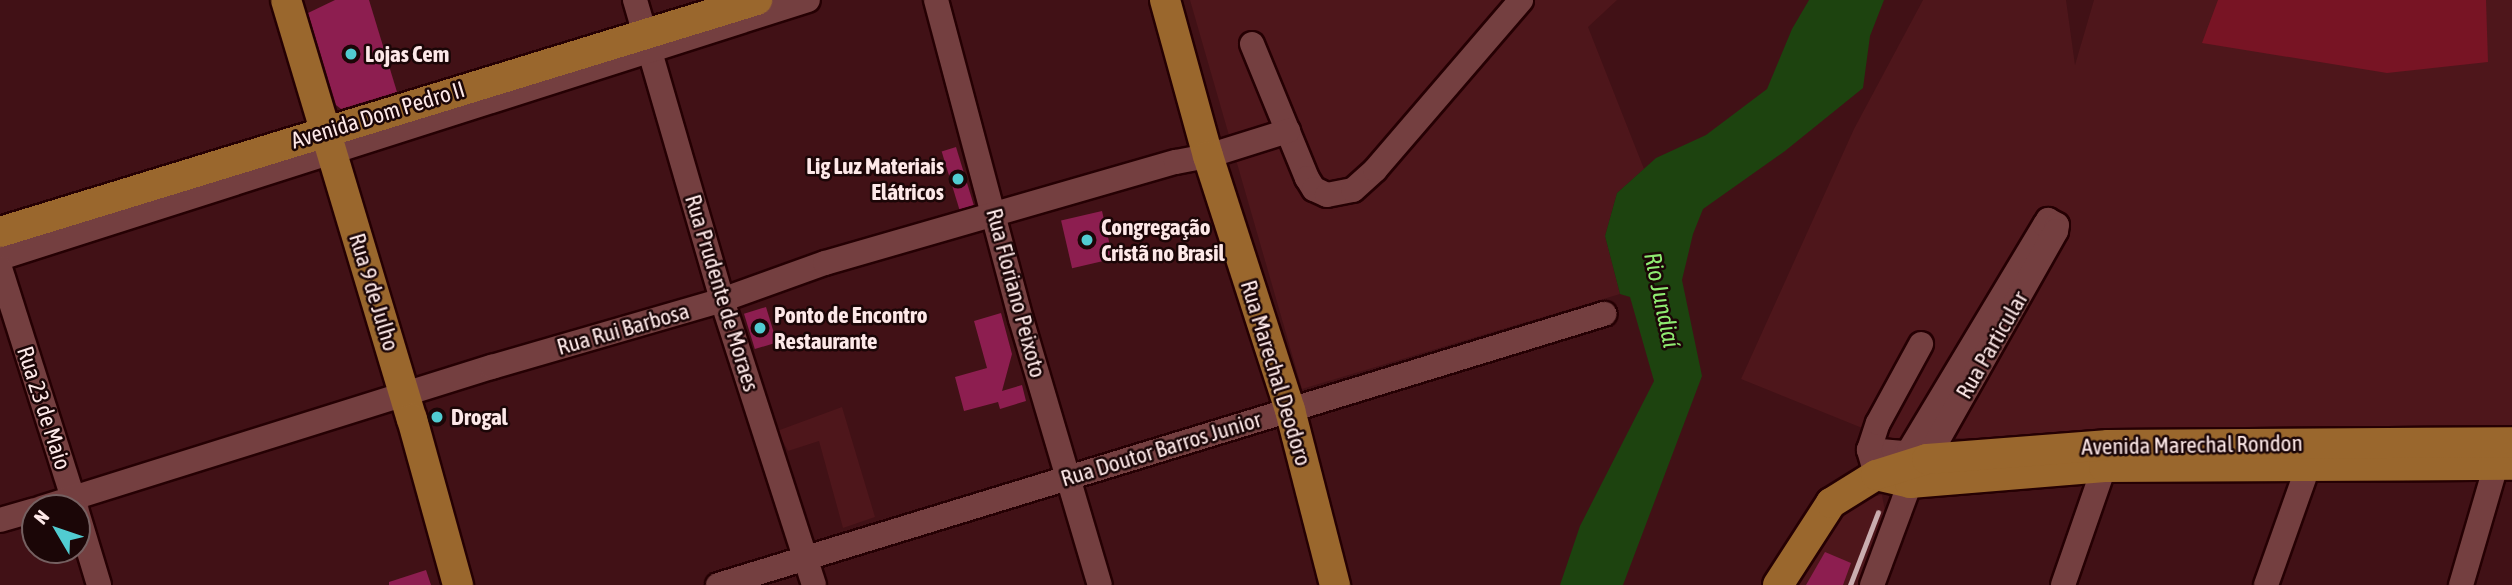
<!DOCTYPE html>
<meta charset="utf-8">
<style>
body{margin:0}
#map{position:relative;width:2512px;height:585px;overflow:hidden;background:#411116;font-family:"Asap Condensed",sans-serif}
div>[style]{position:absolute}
.built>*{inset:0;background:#4e161b}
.green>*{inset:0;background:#781424}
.water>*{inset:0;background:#1d430f}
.building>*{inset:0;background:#8d1e50;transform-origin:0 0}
.roads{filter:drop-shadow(2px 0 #250003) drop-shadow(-2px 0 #250003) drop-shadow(0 2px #250003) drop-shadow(0 -2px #250003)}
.minor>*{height:24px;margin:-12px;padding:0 12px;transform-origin:12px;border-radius:12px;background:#743f40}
.major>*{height:30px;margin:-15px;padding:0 15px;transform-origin:15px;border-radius:15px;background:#9a672d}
.rail>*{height:5px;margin:-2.5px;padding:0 2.5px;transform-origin:2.5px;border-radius:2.5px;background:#caadaf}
.dots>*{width:19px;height:19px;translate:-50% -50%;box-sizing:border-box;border:4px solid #1b0607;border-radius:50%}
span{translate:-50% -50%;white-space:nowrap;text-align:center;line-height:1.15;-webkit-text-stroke:5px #1b0607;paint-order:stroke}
.poi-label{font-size:23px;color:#fde8e8;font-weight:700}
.left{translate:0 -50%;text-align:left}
.right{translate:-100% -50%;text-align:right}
.street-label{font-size:23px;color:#fde8e8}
.water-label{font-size:24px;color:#8feb71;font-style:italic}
.north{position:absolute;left:21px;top:494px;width:70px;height:70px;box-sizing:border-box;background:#1b0607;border:2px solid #756061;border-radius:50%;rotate:309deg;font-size:19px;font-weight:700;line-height:28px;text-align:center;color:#fde8e8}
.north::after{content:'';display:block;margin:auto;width:24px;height:32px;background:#51ccd1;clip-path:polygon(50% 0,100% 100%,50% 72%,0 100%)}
</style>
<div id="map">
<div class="built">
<i style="clip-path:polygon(1190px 0,1617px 0,1588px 27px,1644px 169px,1617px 193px,1605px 236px,1620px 294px,1302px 389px)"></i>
<i style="clip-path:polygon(1923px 0,2066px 0,2075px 65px,2094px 0,2512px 0,2512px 433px,2309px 438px,1887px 438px,1741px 379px,1854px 129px)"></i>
<i style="clip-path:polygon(842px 407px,875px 517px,843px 528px,819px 441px,788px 451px,777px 431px)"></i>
<i style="clip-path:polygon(1882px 495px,1885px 511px,1866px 585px,1792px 585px,1833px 519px,1858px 499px)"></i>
</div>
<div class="green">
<i style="clip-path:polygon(2218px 0,2486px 0,2488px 62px,2387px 73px,2202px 43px)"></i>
</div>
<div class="water">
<i style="clip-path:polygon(1809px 0,1884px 0,1870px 36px,1863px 88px,1785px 151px,1703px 209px,1693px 234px,1682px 280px,1702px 376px,1623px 585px,1560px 585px,1580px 526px,1654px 381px,1630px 297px,1620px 294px,1605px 236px,1617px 193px,1656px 158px,1706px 135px,1767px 89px,1792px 29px)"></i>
</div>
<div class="building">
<i style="clip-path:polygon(335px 0,369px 0,397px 92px,341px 109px,336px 105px,308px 13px)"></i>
<i style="left:956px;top:147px;width:61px;height:15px;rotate:73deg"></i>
<i style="left:1102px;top:211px;width:49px;height:42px;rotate:77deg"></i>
<i style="left:766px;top:307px;width:37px;height:23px;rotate:73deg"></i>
<i style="clip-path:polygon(1001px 313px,1012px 354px,1002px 391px,1022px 385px,1026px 401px,1000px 409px,998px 402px,964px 411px,955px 377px,987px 368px,974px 321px)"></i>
<i style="clip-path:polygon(1825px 552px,1851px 563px,1843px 585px,1806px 585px)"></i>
<i style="clip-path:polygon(426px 570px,431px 585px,389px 585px,389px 582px)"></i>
</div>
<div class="roads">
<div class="minor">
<i style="left:635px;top:0;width:312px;rotate:73.8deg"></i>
<i style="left:722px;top:300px;width:299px;rotate:72.1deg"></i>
<i style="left:936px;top:0;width:330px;rotate:75.1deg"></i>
<i style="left:1021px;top:319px;width:277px;rotate:73.5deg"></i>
<i style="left:1252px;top:44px;width:145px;rotate:67.7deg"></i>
<i style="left:1307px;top:178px;width:13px;rotate:58deg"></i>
<i style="left:1314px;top:189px;width:14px;rotate:25deg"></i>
<i style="left:1327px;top:195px;width:26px;rotate:-11deg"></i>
<i style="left:1353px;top:190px;width:30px;rotate:-42deg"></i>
<i style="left:1375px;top:170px;width:224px;rotate:-49.3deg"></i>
<i style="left:0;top:258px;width:848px;rotate:-17.71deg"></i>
<i style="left:0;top:268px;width:252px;rotate:72.4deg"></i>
<i style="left:1869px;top:450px;width:37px;rotate:5deg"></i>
<i style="left:1906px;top:453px;width:4px;rotate:-34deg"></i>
<i style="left:1909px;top:451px;width:264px;rotate:-59deg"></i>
<i style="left:2045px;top:225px;width:6px;rotate:-59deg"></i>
<i style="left:2048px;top:220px;width:10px;rotate:29deg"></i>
<i style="left:2057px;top:225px;width:6px;rotate:99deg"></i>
<i style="left:2056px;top:231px;width:262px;rotate:119.5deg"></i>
<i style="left:1927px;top:459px;width:29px;rotate:125deg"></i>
<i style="left:1910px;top:483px;width:109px;rotate:110.4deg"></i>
<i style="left:1873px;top:464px;width:15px;rotate:-106deg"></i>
<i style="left:1869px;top:450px;width:28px;rotate:-72deg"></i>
<i style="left:1878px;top:423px;width:90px;rotate:-61.4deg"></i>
<i style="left:41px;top:508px;width:473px;rotate:-17.4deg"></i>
<i style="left:492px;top:367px;width:240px;rotate:-16.2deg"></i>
<i style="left:722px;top:300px;width:109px;rotate:-19.8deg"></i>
<i style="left:825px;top:263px;width:365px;rotate:-16.1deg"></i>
<i style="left:1176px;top:162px;width:33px;rotate:-11deg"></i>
<i style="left:1208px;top:156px;width:84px;rotate:-17.4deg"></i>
<i style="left:77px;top:512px;width:76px;rotate:73.2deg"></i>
<i style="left:0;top:520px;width:36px;rotate:-16deg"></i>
<i style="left:718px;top:585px;width:927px;rotate:-17.01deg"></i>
<i style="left:2063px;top:585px;width:125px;rotate:-70.8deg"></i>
<i style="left:2104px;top:467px;width:18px;rotate:-81deg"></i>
<i style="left:2266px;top:585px;width:143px;rotate:-70.4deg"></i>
<i style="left:2461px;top:585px;width:143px;rotate:-73.7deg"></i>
</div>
<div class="major">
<i style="left:286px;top:0;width:438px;rotate:73.3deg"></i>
<i style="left:412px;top:419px;width:172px;rotate:74.5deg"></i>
<i style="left:1165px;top:0;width:162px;rotate:74.6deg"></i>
<i style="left:1208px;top:156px;width:267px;rotate:72.1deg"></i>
<i style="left:1290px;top:410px;width:181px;rotate:75.6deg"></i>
<i style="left:0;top:232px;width:792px;rotate:-17.04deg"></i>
<i style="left:1880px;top:476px;width:31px;rotate:13deg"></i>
<i style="left:1910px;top:483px;width:195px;rotate:-4.7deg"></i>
<i style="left:2104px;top:467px;width:408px;rotate:-0.3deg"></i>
<i style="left:1778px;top:585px;width:98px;rotate:-57.1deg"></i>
<i style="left:1831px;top:503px;width:53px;rotate:-31.9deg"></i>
<i style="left:1876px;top:475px;width:53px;rotate:-17.4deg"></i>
<i style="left:1927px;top:459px;width:182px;rotate:-4.4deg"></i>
<i style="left:2108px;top:445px;width:404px;rotate:-0.4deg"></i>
</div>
</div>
<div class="rail">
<i style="left:1850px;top:585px;width:78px;rotate:-69deg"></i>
</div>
<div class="dots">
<i style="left:351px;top:54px;background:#51ccd1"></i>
<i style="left:958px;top:179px;background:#51ccd1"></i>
<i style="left:1087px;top:240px;background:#51ccd1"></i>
<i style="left:760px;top:328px;background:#51ccd1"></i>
<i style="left:437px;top:417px;background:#51ccd1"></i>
</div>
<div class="poi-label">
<span class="left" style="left:365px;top:54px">Lojas Cem</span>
<span class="right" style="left:944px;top:179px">Lig Luz Materiais<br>Elátricos</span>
<span class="left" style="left:1101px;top:240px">Congregação<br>Cristã no Brasil</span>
<span class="left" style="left:774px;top:328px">Ponto de Encontro<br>Restaurante</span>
<span class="left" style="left:451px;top:417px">Drogal</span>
</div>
<div class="street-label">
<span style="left:378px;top:115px;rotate:-17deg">Avenida Dom Pedro II</span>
<span style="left:374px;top:292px;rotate:73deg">Rua 9 de Julho</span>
<span style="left:722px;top:293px;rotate:73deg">Rua Prudente de Moraes</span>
<span style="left:1016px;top:293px;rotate:75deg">Rua Floriano Peixoto</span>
<span style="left:623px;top:329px;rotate:-16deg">Rua Rui Barbosa</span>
<span style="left:1992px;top:345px;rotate:-60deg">Rua Particular</span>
<span style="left:1276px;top:373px;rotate:73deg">Rua Marechal Deodoro</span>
<span style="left:44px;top:408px;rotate:72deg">Rua 23 de Maio</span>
<span style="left:2192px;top:445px;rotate:-1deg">Avenida Marechal Rondon</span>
<span style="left:1161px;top:449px;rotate:-17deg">Rua Doutor Barros Junior</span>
</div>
<div class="water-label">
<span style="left:1662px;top:300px;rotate:78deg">Rio Jundiaí</span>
</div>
<div class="north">N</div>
</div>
